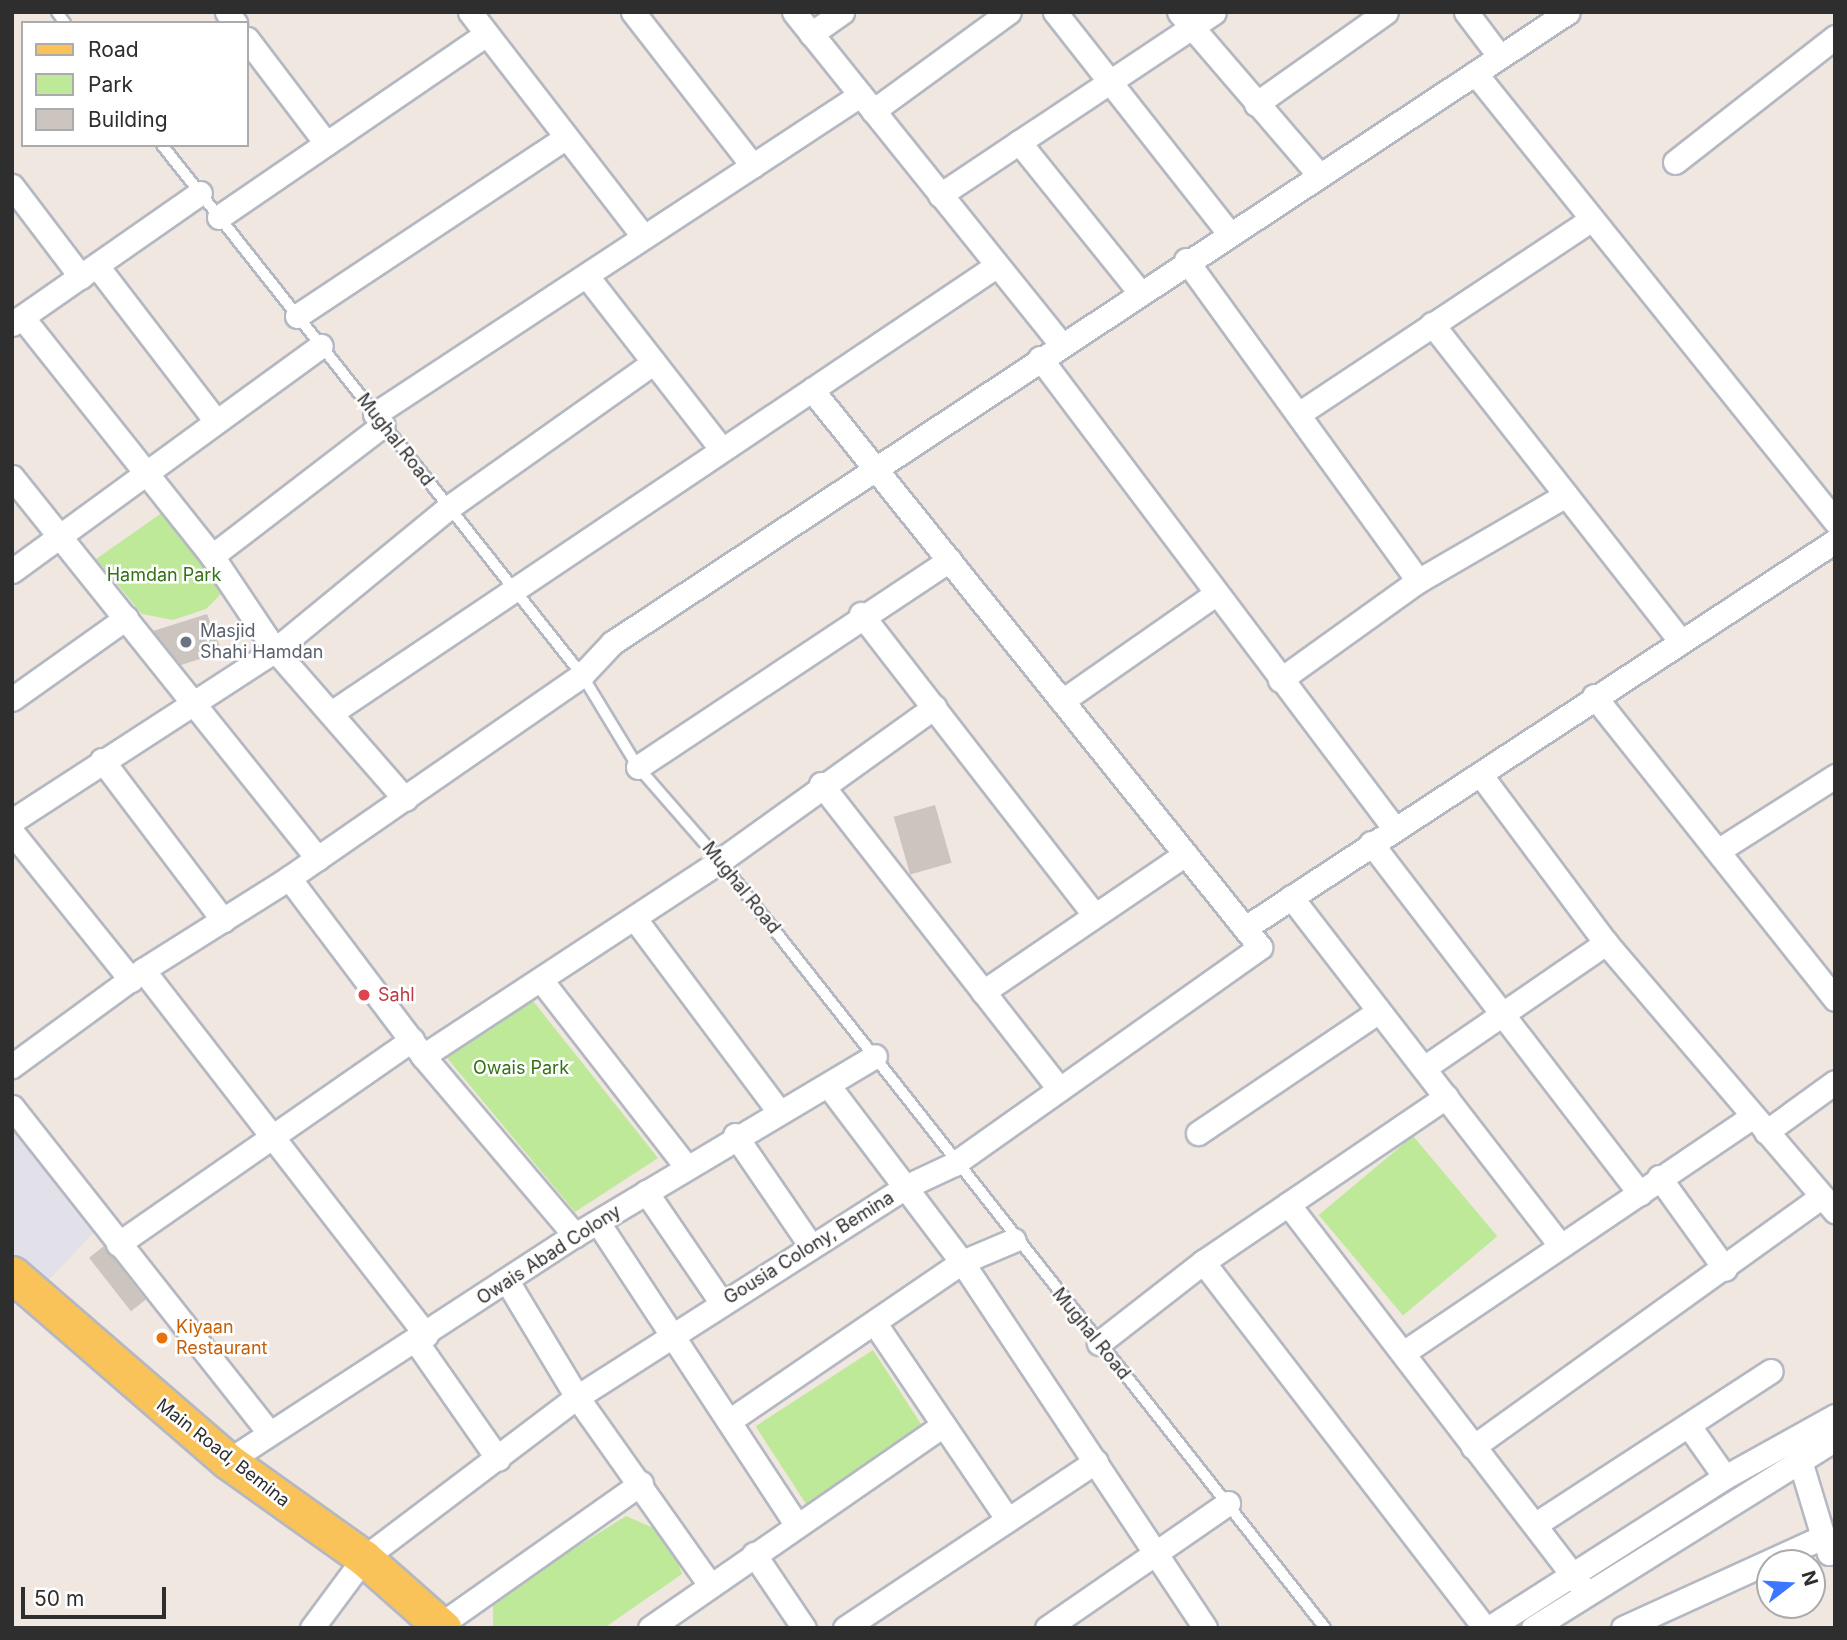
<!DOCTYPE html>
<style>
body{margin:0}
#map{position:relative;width:1847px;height:1640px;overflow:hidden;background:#f0e7e0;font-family:Inter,sans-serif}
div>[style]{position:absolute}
.industrial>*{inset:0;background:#e2e0e8}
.green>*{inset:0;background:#bde999;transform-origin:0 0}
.building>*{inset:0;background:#cbc4bf;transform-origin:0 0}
.roads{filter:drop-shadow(2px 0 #b4b8c2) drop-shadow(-2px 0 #b4b8c2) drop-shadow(0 2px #b4b8c2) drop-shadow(0 -2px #b4b8c2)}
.service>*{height:10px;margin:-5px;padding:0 5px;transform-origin:5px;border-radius:5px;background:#fff}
.minor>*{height:23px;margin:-11.5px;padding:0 11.5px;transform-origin:11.5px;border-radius:11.5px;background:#fff}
.primary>*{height:35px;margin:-17.5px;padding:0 17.5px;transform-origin:17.5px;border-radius:17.5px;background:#fac35a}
.dots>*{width:19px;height:19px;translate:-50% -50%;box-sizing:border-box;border:4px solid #fff;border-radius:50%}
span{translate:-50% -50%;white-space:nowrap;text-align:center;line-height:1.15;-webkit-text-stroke:5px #fff;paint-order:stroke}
.street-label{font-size:18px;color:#2e2e2e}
.park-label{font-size:18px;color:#337216}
.worship-label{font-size:18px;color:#5b616d}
.left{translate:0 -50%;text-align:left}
.health-label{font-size:18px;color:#be3a42}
.food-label{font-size:18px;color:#c56008}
.frame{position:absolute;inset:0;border:14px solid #2e2e2e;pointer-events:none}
.legend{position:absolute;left:21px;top:21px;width:228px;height:126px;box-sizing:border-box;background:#fff;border:2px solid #ababab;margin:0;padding:9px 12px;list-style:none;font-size:21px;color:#2e2e2e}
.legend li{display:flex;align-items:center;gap:14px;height:35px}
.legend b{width:35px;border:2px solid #ababab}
.north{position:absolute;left:1756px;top:1549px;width:70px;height:70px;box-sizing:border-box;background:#fff;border:2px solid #ababab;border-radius:50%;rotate:73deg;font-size:19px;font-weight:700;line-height:28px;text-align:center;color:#2e2e2e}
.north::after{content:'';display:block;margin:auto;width:24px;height:32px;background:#3d77ff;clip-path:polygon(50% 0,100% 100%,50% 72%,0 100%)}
.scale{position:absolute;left:21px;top:1587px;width:145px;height:32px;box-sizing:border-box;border:4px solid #2e2e2e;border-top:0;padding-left:9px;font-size:21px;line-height:24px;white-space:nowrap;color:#2e2e2e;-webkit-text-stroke:5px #fff;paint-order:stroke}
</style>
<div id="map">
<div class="industrial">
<i style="clip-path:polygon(12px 1130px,96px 1230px,43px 1286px,12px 1262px)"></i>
</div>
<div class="green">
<i style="clip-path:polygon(166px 510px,228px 587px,206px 609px,173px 620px,142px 614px,96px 559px)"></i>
<i style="clip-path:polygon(533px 1001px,658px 1158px,575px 1212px,442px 1052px)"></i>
<i style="left:1413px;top:1136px;width:131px;height:123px;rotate:50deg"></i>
<i style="left:873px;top:1350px;width:93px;height:140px;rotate:57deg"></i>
<i style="clip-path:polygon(626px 1516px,667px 1534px,682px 1574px,604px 1628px,493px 1628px,493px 1599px)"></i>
</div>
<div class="building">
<i style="clip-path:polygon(207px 614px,222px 652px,181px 665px,153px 631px)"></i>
<i style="left:935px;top:805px;width:60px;height:43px;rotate:74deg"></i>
<i style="left:104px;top:1246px;width:68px;height:19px;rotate:52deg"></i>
</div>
<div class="roads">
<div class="service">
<i style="left:57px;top:12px;width:14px;rotate:54deg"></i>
<i style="left:162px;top:145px;width:676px;rotate:51.6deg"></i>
<i style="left:582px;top:675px;width:108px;rotate:58.7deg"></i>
<i style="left:638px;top:767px;width:125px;rotate:48.9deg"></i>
<i style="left:720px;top:861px;width:977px;rotate:51.73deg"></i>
</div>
<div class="minor">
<i style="left:227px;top:12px;width:14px;rotate:54deg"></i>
<i style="left:470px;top:12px;width:283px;rotate:52.3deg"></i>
<i style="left:633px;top:12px;width:195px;rotate:52.1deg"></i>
<i style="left:794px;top:12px;width:425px;rotate:51.2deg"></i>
<i style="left:1055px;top:12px;width:283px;rotate:51.8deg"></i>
<i style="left:1179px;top:12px;width:215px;rotate:49.3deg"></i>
<i style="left:1466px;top:12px;width:56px;rotate:52.9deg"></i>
<i style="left:811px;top:34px;width:38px;rotate:-35deg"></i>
<i style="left:247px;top:39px;width:131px;rotate:52.8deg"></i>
<i style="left:1475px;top:73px;width:575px;rotate:51.22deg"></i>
<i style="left:1256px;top:104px;width:159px;rotate:-35.3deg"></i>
<i style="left:873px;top:111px;width:168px;rotate:-36.1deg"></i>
<i style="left:1019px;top:142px;width:191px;rotate:51.2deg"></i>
<i style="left:1675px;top:162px;width:203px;rotate:-38deg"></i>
<i style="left:12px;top:186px;width:114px;rotate:52.8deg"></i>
<i style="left:940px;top:195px;width:329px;rotate:-33.7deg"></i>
<i style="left:219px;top:217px;width:324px;rotate:-34.4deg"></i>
<i style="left:1186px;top:260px;width:396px;rotate:54.1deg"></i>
<i style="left:97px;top:266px;width:195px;rotate:52.5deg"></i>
<i style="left:589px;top:279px;width:213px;rotate:52.1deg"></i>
<i style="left:297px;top:316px;width:323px;rotate:-33.6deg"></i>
<i style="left:22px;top:317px;width:305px;rotate:51.5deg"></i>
<i style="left:212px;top:556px;width:113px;rotate:56.2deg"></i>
<i style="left:275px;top:650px;width:198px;rotate:48.9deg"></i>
<i style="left:12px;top:324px;width:229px;rotate:-34.9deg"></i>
<i style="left:1432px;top:324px;width:400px;rotate:51.9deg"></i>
<i style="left:1040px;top:358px;width:588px;rotate:53.01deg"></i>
<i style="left:1300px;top:413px;width:347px;rotate:-33.6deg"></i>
<i style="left:375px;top:414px;width:581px;rotate:-33.33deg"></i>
<i style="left:12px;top:477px;width:489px;rotate:51.3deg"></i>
<i style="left:212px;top:556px;width:215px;rotate:-37.5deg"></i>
<i style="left:12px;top:571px;width:382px;rotate:-36.1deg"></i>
<i style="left:861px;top:614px;width:378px;rotate:52.2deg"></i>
<i style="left:1280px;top:680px;width:170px;rotate:-35.7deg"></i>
<i style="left:1418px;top:581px;width:171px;rotate:-30.2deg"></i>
<i style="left:1594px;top:696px;width:387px;rotate:51.5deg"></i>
<i style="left:12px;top:699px;width:140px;rotate:-35.4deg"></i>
<i style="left:1062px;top:701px;width:185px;rotate:-34.9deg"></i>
<i style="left:334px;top:711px;width:798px;rotate:-33.91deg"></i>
<i style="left:102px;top:760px;width:201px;rotate:52.9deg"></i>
<i style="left:638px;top:767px;width:374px;rotate:-33.6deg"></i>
<i style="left:1480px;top:774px;width:211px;rotate:53.3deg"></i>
<i style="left:1606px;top:943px;width:353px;rotate:49.5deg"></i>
<i style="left:821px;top:784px;width:385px;rotate:52deg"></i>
<i style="left:12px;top:821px;width:314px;rotate:-33deg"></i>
<i style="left:275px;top:650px;width:224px;rotate:-39.4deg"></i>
<i style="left:448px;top:508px;width:252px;rotate:-35.3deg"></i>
<i style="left:12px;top:832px;width:190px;rotate:51.2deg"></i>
<i style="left:1371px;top:843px;width:442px;rotate:52.5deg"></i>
<i style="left:1719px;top:850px;width:138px;rotate:-32.5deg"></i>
<i style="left:289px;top:878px;width:223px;rotate:53deg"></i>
<i style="left:423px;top:1056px;width:235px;rotate:49.7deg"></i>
<i style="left:1291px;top:897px;width:438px;rotate:52.3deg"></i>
<i style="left:635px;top:919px;width:237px;rotate:53.2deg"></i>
<i style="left:1245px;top:928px;width:706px;rotate:-33.26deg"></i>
<i style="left:143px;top:970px;width:462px;rotate:52.2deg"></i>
<i style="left:541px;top:980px;width:236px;rotate:52.1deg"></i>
<i style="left:983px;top:992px;width:245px;rotate:-34.3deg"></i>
<i style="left:423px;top:1056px;width:355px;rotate:-33.3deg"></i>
<i style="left:720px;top:861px;width:264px;rotate:-35.7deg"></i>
<i style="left:12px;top:1066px;width:162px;rotate:-36.2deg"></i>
<i style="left:143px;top:970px;width:173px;rotate:-32.2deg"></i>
<i style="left:289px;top:878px;width:356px;rotate:-34.7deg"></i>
<i style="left:582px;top:675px;width:44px;rotate:-46.8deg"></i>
<i style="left:612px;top:643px;width:1145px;rotate:-33.43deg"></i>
<i style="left:1424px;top:1068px;width:221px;rotate:-34.5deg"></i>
<i style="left:828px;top:1085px;width:222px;rotate:52.9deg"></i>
<i style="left:962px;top:1262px;width:439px;rotate:56.4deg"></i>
<i style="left:12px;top:1107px;width:414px;rotate:51.7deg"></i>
<i style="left:1766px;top:1132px;width:85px;rotate:-35.9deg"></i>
<i style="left:1198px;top:1133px;width:218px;rotate:-34deg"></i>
<i style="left:735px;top:1135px;width:135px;rotate:55.6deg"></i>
<i style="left:1659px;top:1177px;width:113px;rotate:54.3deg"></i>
<i style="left:646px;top:1192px;width:133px;rotate:55.7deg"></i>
<i style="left:1288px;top:1204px;width:489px;rotate:52.5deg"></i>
<i style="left:599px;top:1224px;width:360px;rotate:56.7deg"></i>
<i style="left:118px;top:1244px;width:358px;rotate:-34.8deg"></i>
<i style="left:1203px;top:1262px;width:462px;rotate:52.4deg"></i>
<i style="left:507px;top:1281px;width:135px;rotate:58.9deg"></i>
<i style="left:577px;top:1397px;width:230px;rotate:54.7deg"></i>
<i style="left:876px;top:1325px;width:235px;rotate:55.9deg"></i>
<i style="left:415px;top:1340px;width:145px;rotate:55.1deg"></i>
<i style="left:1099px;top:1343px;width:132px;rotate:-37.9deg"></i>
<i style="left:1203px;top:1262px;width:294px;rotate:-34.2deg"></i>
<i style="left:1406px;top:1351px;width:415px;rotate:-34.1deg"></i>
<i style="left:729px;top:1421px;width:282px;rotate:-34.3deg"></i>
<i style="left:962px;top:1262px;width:56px;rotate:-22.9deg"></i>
<i style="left:1689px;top:1426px;width:62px;rotate:54.8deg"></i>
<i style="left:1795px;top:1444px;width:97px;rotate:73.2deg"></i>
<i style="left:1473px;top:1447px;width:426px;rotate:-35.7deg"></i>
<i style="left:228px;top:1461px;width:414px;rotate:-33.1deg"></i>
<i style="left:575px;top:1235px;width:349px;rotate:-30.8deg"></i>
<i style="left:1536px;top:1524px;width:280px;rotate:-33.1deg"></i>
<i style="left:754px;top:1554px;width:89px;rotate:56deg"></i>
<i style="left:440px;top:1625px;width:246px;rotate:-35.2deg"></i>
<i style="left:312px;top:1628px;width:87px;rotate:-53.4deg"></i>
<i style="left:364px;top:1558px;width:267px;rotate:-37.1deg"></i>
<i style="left:577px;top:1397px;width:392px;rotate:-32.6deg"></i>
<i style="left:907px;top:1186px;width:52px;rotate:-25.1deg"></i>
<i style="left:954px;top:1164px;width:375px;rotate:-35.3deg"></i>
<i style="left:1260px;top:947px;width:715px;rotate:-128.81deg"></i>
<i style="left:650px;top:1628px;width:356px;rotate:-34.7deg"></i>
<i style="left:845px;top:1628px;width:301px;rotate:-33.6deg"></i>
<i style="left:1047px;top:1628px;width:220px;rotate:-34.6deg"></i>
<i style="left:1489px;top:1628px;width:280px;rotate:-32.6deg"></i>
<i style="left:1725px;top:1477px;width:126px;rotate:-29deg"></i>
<i style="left:1533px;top:1628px;width:356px;rotate:-32deg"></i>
<i style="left:1623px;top:1628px;width:220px;rotate:-24.5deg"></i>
<i style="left:1823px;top:1537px;width:17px;rotate:69deg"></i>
<i style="left:1829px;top:1553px;width:7px;rotate:-27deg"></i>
</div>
<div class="primary">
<i style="left:12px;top:1274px;width:286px;rotate:40.9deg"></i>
<i style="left:228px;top:1461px;width:167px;rotate:35.5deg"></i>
<i style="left:364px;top:1558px;width:106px;rotate:41.5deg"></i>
</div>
</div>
<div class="dots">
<i style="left:186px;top:642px;background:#6b7280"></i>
<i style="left:364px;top:995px;background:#e0444e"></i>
<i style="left:162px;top:1338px;background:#e8710a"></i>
</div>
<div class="street-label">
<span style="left:395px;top:440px;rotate:52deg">Mughal Road</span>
<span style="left:741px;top:888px;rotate:51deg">Mughal Road</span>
<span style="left:809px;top:1248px;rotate:-32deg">Gousia Colony, Bemina</span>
<span style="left:549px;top:1255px;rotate:-33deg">Owais Abad Colony</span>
<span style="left:1091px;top:1334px;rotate:51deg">Mughal Road</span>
<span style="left:223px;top:1453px;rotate:38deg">Main Road, Bemina</span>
</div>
<div class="park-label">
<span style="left:164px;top:575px">Hamdan Park</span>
<span style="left:521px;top:1068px">Owais Park</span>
</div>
<div class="worship-label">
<span class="left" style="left:200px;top:642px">Masjid<br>Shahi Hamdan</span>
</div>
<div class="health-label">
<span class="left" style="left:378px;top:995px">Sahl</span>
</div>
<div class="food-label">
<span class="left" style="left:176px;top:1338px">Kiyaan<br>Restaurant</span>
</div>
<div class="frame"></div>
<ul class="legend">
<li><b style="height:9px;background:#fac35a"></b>Road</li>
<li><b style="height:19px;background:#bde999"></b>Park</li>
<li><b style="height:19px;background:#cbc4bf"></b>Building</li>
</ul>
<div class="north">N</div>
<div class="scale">50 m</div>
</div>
